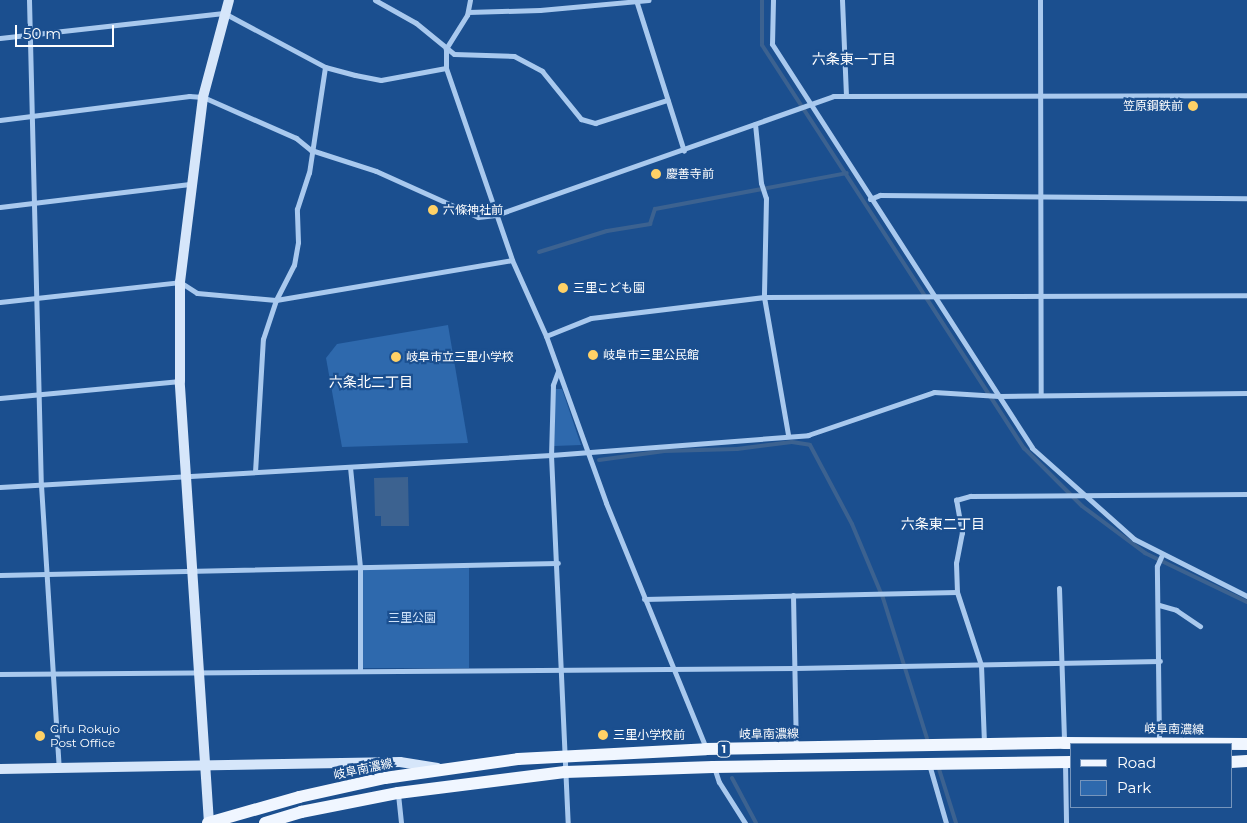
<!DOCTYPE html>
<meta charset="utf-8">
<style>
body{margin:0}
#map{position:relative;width:1247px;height:823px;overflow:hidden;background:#1b4f8f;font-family:Montserrat,"Noto Sans JP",sans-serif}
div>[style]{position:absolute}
.green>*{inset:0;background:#2e69ad;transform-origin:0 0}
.water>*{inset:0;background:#3c6290}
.stream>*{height:4px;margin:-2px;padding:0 2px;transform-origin:2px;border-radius:2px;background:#3c6290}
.street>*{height:5px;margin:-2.5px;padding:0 2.5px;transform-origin:2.5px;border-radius:2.5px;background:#a9c9ee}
.secondary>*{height:10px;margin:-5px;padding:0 5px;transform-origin:5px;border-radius:5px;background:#d6e6fa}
.primary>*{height:12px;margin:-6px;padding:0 6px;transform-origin:6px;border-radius:6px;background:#f0f6ff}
.dots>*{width:14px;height:14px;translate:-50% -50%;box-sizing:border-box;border:2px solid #1b4f8f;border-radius:50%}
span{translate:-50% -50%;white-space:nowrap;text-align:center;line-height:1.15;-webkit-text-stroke:4.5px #1b4f8f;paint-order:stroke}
.shield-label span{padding:1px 4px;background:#1b4f8f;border:1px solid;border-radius:4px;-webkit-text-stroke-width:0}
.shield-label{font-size:11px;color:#fff;font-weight:700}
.poi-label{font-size:12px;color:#fff}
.right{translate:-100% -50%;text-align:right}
.left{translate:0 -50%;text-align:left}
.park-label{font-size:12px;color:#cfe3fa}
.street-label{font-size:12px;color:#fff}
.neighbourhood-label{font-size:14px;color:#fff}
.legend{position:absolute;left:1070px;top:743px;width:162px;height:65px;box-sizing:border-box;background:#1b4f8f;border:1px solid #7695bc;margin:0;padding:6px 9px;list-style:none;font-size:15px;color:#fff}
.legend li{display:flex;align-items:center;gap:10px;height:25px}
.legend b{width:25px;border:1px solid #7695bc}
.scale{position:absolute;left:15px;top:25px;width:99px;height:22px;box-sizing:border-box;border:2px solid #fff;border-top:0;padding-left:6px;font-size:15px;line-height:18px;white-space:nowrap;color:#fff;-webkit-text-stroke:4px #1b4f8f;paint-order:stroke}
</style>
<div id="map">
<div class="green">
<i style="clip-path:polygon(448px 325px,468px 443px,342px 447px,326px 358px,337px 344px)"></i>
<i style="clip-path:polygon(555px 389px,562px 389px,581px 445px,554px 446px)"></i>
<i style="left:469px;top:565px;width:103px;height:109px;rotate:90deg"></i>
</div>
<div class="water">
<i style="clip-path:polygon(408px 477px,409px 526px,381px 526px,381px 516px,375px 516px,374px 478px)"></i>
</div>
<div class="stream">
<i style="left:762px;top:0;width:45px;rotate:90deg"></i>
<i style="left:762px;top:45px;width:481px;rotate:57deg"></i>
<i style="left:1024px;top:448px;width:82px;rotate:45deg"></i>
<i style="left:1082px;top:506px;width:79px;rotate:36.7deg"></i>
<i style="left:1145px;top:553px;width:113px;rotate:25.7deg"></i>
<i style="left:539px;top:252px;width:71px;rotate:-17.2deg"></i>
<i style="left:607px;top:231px;width:44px;rotate:-9.2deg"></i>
<i style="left:650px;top:224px;width:16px;rotate:-72deg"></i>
<i style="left:655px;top:209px;width:195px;rotate:-10.6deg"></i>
<i style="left:599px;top:460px;width:66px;rotate:-7.9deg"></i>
<i style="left:664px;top:451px;width:73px;rotate:-1.6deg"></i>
<i style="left:737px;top:449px;width:55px;rotate:-7.3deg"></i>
<i style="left:792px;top:442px;width:18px;rotate:9deg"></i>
<i style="left:810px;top:445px;width:89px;rotate:62deg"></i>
<i style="left:852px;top:524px;width:80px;rotate:67.3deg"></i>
<i style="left:883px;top:598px;width:147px;rotate:72.6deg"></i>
<i style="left:939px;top:769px;width:57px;rotate:72.5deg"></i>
<i style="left:732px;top:778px;width:51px;rotate:61.9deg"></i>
</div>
<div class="street">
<i style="left:29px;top:0;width:485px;rotate:88.6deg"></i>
<i style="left:41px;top:485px;width:284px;rotate:86.4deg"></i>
<i style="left:375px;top:0;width:47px;rotate:29.3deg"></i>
<i style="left:416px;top:23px;width:49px;rotate:39.2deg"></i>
<i style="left:454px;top:54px;width:60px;rotate:1.9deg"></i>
<i style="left:514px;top:56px;width:32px;rotate:28deg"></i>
<i style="left:542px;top:71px;width:62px;rotate:50.9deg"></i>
<i style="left:581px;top:119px;width:15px;rotate:16deg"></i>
<i style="left:595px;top:123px;width:76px;rotate:-17.7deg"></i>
<i style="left:470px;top:0;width:15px;rotate:101deg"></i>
<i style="left:467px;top:15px;width:40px;rotate:122deg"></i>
<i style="left:446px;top:49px;width:19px;rotate:90deg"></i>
<i style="left:446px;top:68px;width:203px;rotate:71deg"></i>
<i style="left:512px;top:260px;width:83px;rotate:65.9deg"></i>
<i style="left:546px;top:336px;width:177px;rotate:70.2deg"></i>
<i style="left:606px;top:503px;width:265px;rotate:67.8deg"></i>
<i style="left:636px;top:0;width:158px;rotate:72.4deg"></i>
<i style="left:773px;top:0;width:44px;rotate:91.3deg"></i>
<i style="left:772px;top:44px;width:480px;rotate:57.2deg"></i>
<i style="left:1032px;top:448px;width:137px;rotate:41.7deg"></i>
<i style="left:1134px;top:539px;width:127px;rotate:26.8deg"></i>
<i style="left:842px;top:0;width:95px;rotate:87.6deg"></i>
<i style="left:1040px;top:0;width:395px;rotate:89.9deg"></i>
<i style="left:468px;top:12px;width:72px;rotate:-1.6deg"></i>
<i style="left:540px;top:10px;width:109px;rotate:-5.2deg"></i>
<i style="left:0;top:38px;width:225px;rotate:-6.4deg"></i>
<i style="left:224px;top:13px;width:115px;rotate:28.1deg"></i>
<i style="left:325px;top:67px;width:31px;rotate:15deg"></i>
<i style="left:355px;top:75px;width:26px;rotate:11deg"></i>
<i style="left:381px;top:80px;width:66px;rotate:-10.5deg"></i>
<i style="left:0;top:120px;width:191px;rotate:-7.2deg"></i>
<i style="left:189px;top:96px;width:14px;rotate:4deg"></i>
<i style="left:203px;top:97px;width:102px;rotate:23.8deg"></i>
<i style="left:296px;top:138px;width:19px;rotate:39deg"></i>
<i style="left:311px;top:150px;width:68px;rotate:17.9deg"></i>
<i style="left:376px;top:171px;width:112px;rotate:24.3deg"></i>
<i style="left:478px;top:217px;width:18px;rotate:-6deg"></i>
<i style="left:496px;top:215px;width:357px;rotate:-19.4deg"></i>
<i style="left:833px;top:96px;width:414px;rotate:-0.1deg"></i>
<i style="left:755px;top:124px;width:59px;rotate:84.2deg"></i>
<i style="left:761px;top:183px;width:16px;rotate:72deg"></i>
<i style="left:766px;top:198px;width:99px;rotate:91.2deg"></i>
<i style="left:764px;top:297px;width:140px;rotate:80.1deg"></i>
<i style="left:870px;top:199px;width:11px;rotate:-22deg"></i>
<i style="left:880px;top:195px;width:367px;rotate:0.5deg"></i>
<i style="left:0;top:207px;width:191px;rotate:-6.9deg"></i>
<i style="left:0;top:302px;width:181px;rotate:-6.3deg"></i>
<i style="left:180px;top:282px;width:20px;rotate:33deg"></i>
<i style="left:197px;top:293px;width:79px;rotate:5.1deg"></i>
<i style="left:276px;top:300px;width:239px;rotate:-9.6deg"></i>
<i style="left:546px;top:336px;width:48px;rotate:-21.8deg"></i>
<i style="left:591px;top:318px;width:174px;rotate:-6.9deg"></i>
<i style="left:764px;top:297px;width:483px;rotate:-0.2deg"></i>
<i style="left:558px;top:371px;width:15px;rotate:110deg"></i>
<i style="left:553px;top:385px;width:70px;rotate:91.6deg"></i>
<i style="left:551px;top:455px;width:368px;rotate:87.4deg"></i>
<i style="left:0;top:398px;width:181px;rotate:-5.4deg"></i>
<i style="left:350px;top:467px;width:101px;rotate:84.3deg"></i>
<i style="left:360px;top:568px;width:101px;rotate:90deg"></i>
<i style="left:255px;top:472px;width:133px;rotate:-86.6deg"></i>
<i style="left:263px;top:339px;width:41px;rotate:-71.6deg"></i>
<i style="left:276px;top:300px;width:39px;rotate:-63deg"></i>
<i style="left:294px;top:265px;width:23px;rotate:-80deg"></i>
<i style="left:298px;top:242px;width:33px;rotate:-92deg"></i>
<i style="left:297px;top:209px;width:38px;rotate:-72deg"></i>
<i style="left:309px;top:173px;width:107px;rotate:-81.4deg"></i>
<i style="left:0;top:487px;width:552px;rotate:-3.32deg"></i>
<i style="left:551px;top:455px;width:258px;rotate:-4.4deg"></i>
<i style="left:808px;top:435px;width:133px;rotate:-18.8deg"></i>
<i style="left:934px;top:392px;width:65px;rotate:3.5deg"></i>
<i style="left:999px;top:396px;width:248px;rotate:-0.7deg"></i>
<i style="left:0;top:575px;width:558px;rotate:-1.23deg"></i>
<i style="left:1059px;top:588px;width:154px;rotate:88.1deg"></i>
<i style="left:793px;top:595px;width:152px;rotate:88.9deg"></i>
<i style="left:644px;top:599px;width:313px;rotate:-1.3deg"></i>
<i style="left:1159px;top:605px;width:18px;rotate:16deg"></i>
<i style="left:1176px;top:610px;width:29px;rotate:34deg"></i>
<i style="left:0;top:674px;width:795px;rotate:-0.43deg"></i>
<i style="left:795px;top:668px;width:365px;rotate:-1.1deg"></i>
<i style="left:1159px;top:742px;width:176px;rotate:-90.7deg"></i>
<i style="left:1157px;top:566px;width:12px;rotate:-66deg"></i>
<i style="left:984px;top:743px;width:78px;rotate:-92.2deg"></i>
<i style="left:981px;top:665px;width:77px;rotate:-108.2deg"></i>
<i style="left:957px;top:592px;width:29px;rotate:-92deg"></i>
<i style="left:956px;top:563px;width:31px;rotate:-79deg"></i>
<i style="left:962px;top:533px;width:34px;rotate:-100deg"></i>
<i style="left:956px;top:500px;width:15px;rotate:-16deg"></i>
<i style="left:970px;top:496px;width:277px;rotate:-0.4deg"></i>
<i style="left:1065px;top:763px;width:60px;rotate:89deg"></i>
<i style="left:929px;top:764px;width:61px;rotate:73.9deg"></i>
<i style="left:714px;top:767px;width:16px;rotate:72deg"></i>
<i style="left:719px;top:782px;width:49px;rotate:57.6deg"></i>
<i style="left:398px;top:794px;width:29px;rotate:84deg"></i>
</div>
<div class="secondary">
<i style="left:0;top:769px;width:400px;rotate:-1deg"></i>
<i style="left:400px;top:762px;width:38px;rotate:9deg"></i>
<i style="left:209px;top:823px;width:443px;rotate:-93.8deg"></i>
<i style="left:180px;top:381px;width:99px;rotate:-90deg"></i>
<i style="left:180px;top:282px;width:186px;rotate:-82.9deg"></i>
<i style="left:203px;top:97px;width:100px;rotate:-75deg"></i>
</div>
<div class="primary">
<i style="left:1231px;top:762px;width:16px;rotate:-4deg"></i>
<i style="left:208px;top:823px;width:95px;rotate:-15.9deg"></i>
<i style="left:299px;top:797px;width:88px;rotate:-12.5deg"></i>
<i style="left:385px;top:778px;width:134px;rotate:-8.1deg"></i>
<i style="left:518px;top:759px;width:188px;rotate:-3deg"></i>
<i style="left:706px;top:749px;width:358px;rotate:-1deg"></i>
<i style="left:1064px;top:743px;width:183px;rotate:0.3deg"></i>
<i style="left:265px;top:823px;width:38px;rotate:-17deg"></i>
<i style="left:301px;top:812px;width:99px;rotate:-11.1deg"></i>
<i style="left:398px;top:793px;width:168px;rotate:-7.2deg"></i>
<i style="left:565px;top:772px;width:148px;rotate:-1.9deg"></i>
<i style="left:713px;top:767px;width:358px;rotate:-0.8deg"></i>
</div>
<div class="dots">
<i style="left:1193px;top:106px;background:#ffd166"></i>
<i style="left:656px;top:174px;background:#ffd166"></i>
<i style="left:433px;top:210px;background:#ffd166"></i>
<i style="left:563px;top:288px;background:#ffd166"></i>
<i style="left:593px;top:355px;background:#ffd166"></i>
<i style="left:396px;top:357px;background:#ffd166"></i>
<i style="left:603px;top:735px;background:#ffd166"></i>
<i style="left:40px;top:736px;background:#ffd166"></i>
</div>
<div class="shield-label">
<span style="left:724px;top:749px">1</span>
</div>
<div class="poi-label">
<span class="right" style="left:1183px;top:106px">笠原鋼鉄前</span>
<span class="left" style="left:666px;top:174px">慶善寺前</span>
<span class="left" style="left:443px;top:210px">六條神社前</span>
<span class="left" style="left:573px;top:288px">三里こども園</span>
<span class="left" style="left:603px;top:355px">岐阜市三里公民館</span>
<span class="left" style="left:406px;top:357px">岐阜市立三里小学校</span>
<span class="left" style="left:50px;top:736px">Gifu Rokujo<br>Post Office</span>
<span class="left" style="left:613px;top:735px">三里小学校前</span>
</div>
<div class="park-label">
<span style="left:412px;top:618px">三里公園</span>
</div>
<div class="street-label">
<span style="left:1174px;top:729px;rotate:1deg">岐阜南濃線</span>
<span style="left:769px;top:734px;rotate:-1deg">岐阜南濃線</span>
<span style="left:363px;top:769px;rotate:-12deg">岐阜南濃線</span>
</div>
<div class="neighbourhood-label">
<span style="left:854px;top:59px">六条東一丁目</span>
<span style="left:371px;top:382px">六条北二丁目</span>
<span style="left:943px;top:524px">六条東二丁目</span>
</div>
<ul class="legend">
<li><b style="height:6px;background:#f0f6ff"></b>Road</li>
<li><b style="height:14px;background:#2e69ad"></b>Park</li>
</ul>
<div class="scale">50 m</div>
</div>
